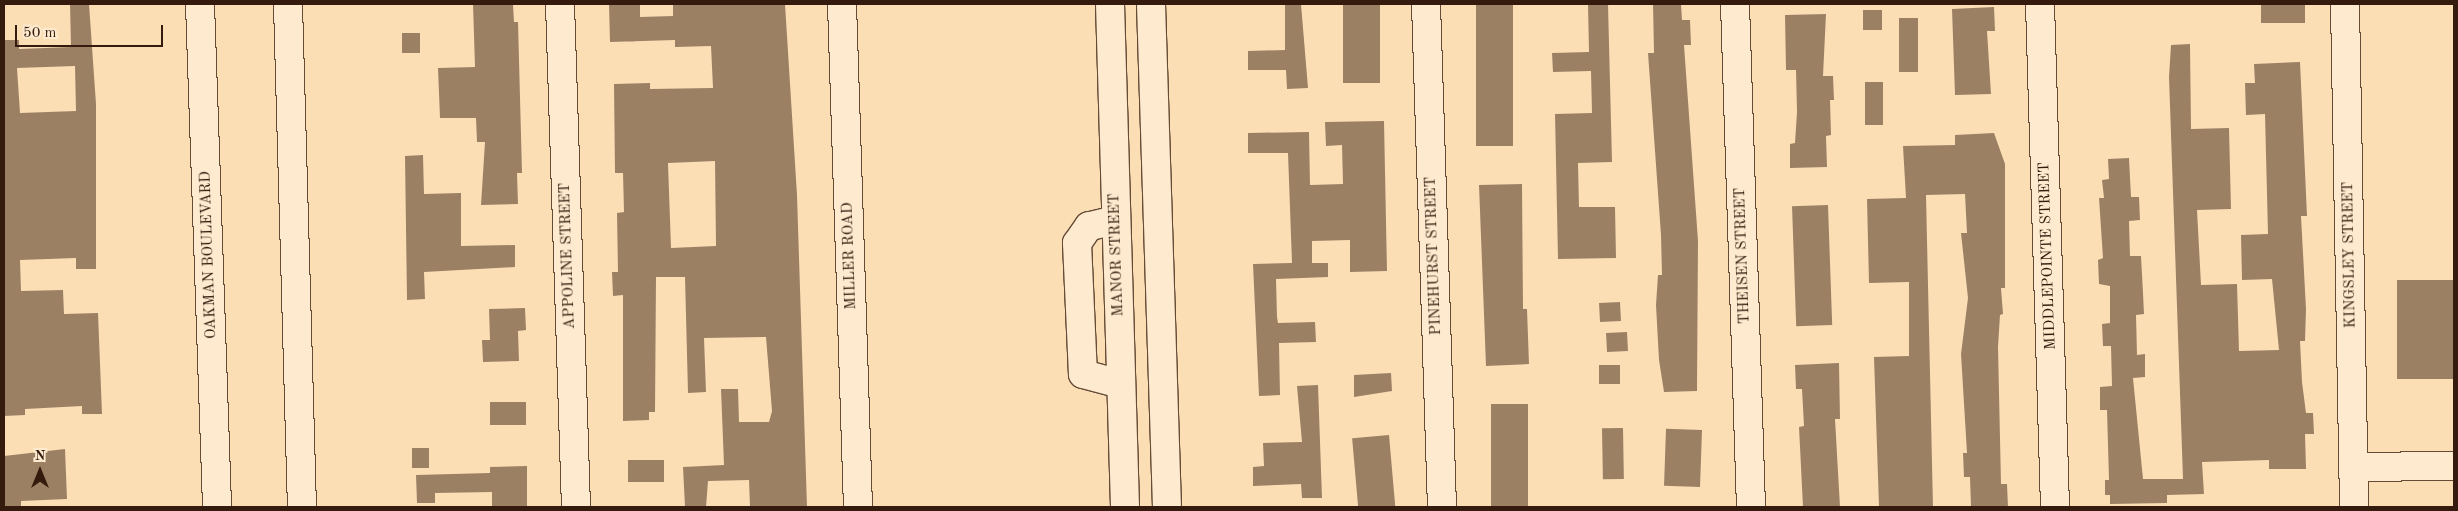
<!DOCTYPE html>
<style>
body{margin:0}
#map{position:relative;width:2458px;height:511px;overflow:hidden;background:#fcdeb5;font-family:"Old Standard TT",serif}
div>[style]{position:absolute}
.building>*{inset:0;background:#9c8064;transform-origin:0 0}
.roads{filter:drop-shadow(1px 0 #664c37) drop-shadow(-1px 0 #664c37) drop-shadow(0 1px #664c37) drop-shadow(0 -1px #664c37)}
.minor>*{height:28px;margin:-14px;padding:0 14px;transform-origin:14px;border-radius:14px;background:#fdeacf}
span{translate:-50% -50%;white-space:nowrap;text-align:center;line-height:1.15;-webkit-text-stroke:4px #fdeacf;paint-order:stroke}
.street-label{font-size:15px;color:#341b0d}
.frame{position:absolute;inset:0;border:5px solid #341b0d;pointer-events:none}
.north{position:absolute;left:15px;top:446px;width:50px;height:50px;-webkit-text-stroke:4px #fdeacf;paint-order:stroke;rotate:0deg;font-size:14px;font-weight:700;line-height:20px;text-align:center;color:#341b0d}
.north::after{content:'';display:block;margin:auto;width:18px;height:22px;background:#341b0d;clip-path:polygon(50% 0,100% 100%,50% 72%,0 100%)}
.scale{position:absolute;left:15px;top:25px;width:148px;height:22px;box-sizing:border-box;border:2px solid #341b0d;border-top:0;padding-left:6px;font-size:15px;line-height:18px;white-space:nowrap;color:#341b0d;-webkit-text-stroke:4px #fdeacf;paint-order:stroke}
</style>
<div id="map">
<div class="building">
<i style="clip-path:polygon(evenodd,70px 4px,89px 4px,96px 104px,96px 269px,76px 269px,76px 258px,20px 260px,21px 291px,63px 290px,64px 314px,98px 313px,102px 414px,82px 414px,82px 406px,25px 409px,25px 415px,4px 416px,4px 40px,19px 40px,19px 49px,71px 47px,70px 4px,75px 66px,76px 111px,20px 113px,17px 68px,75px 66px)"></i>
<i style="clip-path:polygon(473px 4px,513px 4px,514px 22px,518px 22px,522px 173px,517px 173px,518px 204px,481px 205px,485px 142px,477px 142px,476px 118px,440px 118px,438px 68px,475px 67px)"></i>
<i style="clip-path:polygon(evenodd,609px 4px,640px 4px,640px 17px,673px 16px,673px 4px,785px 4px,797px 195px,807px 507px,750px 507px,749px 480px,708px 481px,706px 507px,685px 507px,683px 467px,724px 465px,721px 389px,738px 389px,739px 422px,769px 422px,772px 411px,766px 337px,704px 338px,706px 392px,688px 393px,685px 277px,656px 277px,655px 412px,649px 412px,649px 420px,623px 421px,623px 295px,613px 296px,612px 272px,618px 272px,617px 213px,624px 212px,623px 173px,615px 173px,614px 84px,650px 83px,650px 89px,713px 88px,711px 46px,675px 47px,675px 40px,610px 42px,609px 4px,715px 161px,716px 246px,671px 248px,668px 163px,715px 161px)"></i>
<i style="clip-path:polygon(1285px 4px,1301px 4px,1308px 88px,1287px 89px,1286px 70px,1248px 70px,1248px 51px,1285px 50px)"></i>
<i style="left:1343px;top:4px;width:37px;height:79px"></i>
<i style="left:1476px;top:4px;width:37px;height:142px"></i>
<i style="clip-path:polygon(1588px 4px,1608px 4px,1612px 162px,1578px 163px,1579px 207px,1615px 207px,1616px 258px,1558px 259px,1555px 114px,1592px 113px,1591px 71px,1553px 72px,1552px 53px,1589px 52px)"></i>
<i style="clip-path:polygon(1653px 4px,1681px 4px,1682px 20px,1690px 20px,1691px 45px,1684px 45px,1698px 241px,1697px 391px,1664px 392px,1659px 360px,1656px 305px,1658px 275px,1662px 275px,1661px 235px,1648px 53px,1654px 53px)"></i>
<i style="left:2261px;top:4px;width:44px;height:19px"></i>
<i style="clip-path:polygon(1994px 7px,1995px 31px,1987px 31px,1991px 94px,1955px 95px,1952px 9px)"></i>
<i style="left:1863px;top:10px;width:19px;height:20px"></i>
<i style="clip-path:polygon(1826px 14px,1823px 76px,1833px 76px,1834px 100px,1830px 100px,1831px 135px,1826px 136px,1827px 167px,1790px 168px,1790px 144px,1795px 143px,1797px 112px,1796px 70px,1786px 70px,1785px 15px)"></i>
<i style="left:1899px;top:18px;width:19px;height:54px"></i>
<i style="left:420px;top:33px;width:20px;height:18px;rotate:90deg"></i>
<i style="clip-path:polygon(2190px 44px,2191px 129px,2229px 128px,2231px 209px,2197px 210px,2201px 285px,2237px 284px,2239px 351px,2279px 350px,2272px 279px,2242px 280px,2241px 235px,2268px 234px,2265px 114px,2246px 115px,2245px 83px,2255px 83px,2254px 64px,2300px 62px,2307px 216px,2301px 216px,2306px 309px,2305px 341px,2300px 341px,2302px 382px,2306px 413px,2313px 413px,2314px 434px,2305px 434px,2306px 469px,2269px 469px,2269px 460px,2202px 462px,2204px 494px,2167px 495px,2167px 503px,2110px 504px,2110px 495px,2105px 495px,2105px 480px,2109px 480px,2107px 410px,2100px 410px,2100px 387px,2112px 386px,2111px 346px,2103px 346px,2102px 324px,2110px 323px,2110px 286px,2099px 284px,2098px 260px,2103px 258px,2099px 198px,2104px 198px,2102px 180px,2109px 179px,2108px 159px,2129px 158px,2131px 197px,2139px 197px,2140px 220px,2129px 221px,2130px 256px,2141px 256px,2143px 293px,2144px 314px,2136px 315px,2137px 355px,2145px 354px,2145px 377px,2133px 378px,2143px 479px,2183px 479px,2169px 77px,2171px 45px)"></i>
<i style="left:1865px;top:82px;width:18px;height:43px"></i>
<i style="clip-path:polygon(1384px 121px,1387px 271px,1350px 272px,1350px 240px,1312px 241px,1312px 263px,1328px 263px,1328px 277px,1276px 279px,1277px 317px,1278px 323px,1315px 322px,1316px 342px,1279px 343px,1280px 395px,1259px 396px,1253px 264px,1292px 263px,1288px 153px,1248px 153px,1248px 133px,1309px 132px,1310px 185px,1343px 184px,1342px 145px,1326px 146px,1325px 122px)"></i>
<i style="clip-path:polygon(1994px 133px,2005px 164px,2005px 288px,2001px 288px,2003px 314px,2000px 315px,1998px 347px,2001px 484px,2007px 484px,2008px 507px,1971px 507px,1970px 477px,1964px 477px,1963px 453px,1967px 453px,1961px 354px,1968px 298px,1961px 233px,1967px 233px,1965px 194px,1926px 195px,1933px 507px,1879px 507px,1874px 357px,1909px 356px,1909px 282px,1869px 283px,1867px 199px,1906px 198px,1903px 146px,1955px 145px,1955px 135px)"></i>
<i style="clip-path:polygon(423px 155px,424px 194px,461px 193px,461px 246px,515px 245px,515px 267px,424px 272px,425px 299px,407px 300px,405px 156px)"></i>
<i style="clip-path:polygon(1522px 184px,1523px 309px,1527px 309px,1529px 364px,1486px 366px,1479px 185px)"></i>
<i style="left:1828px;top:205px;width:120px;height:36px;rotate:88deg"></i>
<i style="left:2454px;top:280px;width:99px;height:57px;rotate:90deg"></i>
<i style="left:1620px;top:302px;width:19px;height:21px;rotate:87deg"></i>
<i style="clip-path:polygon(525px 308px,526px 330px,518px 331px,519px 361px,483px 362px,482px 340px,490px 340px,489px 309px)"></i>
<i style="left:1627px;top:332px;width:19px;height:21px;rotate:87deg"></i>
<i style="clip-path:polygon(1839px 363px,1840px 419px,1835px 419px,1840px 507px,1803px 507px,1799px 427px,1804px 426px,1802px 389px,1796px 389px,1795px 365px)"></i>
<i style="left:1599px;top:365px;width:21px;height:19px"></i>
<i style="clip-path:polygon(1391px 373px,1392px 391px,1354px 397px,1354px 375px)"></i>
<i style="clip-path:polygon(1318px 385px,1322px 498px,1302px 498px,1301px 484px,1253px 486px,1253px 467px,1264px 466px,1263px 443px,1302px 442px,1297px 386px)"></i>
<i style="left:526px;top:402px;width:23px;height:36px;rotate:90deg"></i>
<i style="left:1528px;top:404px;width:103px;height:37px;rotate:90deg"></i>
<i style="left:1623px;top:428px;width:51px;height:21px;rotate:89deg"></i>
<i style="left:1702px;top:430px;width:57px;height:36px;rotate:92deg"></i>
<i style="left:1389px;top:435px;width:72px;height:37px;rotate:85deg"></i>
<i style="left:412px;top:448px;width:17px;height:20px"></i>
<i style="clip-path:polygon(65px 449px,67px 499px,21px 501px,21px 507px,4px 507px,4px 456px)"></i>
<i style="left:664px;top:460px;width:22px;height:36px;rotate:90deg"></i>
<i style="clip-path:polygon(527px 466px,527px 507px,492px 507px,492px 492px,435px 493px,435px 503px,417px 503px,416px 475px,490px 473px,490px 467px)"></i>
</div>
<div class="roads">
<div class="minor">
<i style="left:200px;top:4px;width:503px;rotate:88.06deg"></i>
<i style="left:288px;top:4px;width:503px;rotate:88.41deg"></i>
<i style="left:560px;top:4px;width:503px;rotate:88.18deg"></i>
<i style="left:842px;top:4px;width:503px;rotate:88.18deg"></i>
<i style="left:1110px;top:4px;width:503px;rotate:88.29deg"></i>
<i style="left:1151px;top:4px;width:503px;rotate:88.18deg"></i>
<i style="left:1426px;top:4px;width:503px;rotate:88.18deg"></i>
<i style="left:1735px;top:4px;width:503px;rotate:88.18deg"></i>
<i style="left:2040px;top:4px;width:503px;rotate:88.29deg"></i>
<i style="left:2345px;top:4px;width:503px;rotate:88.97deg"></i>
<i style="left:1116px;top:220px;width:28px;rotate:167deg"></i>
<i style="left:1089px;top:226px;width:21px;rotate:125deg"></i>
<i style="left:1077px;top:243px;width:131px;rotate:87.4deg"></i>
<i style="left:1083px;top:374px;width:39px;rotate:15deg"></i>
<i style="left:2354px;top:467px;width:100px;rotate:-0.6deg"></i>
</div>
</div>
<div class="street-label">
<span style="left:209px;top:255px;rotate:-92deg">OAKMAN BOULEVARD</span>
<span style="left:1117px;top:255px;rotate:-92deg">MANOR STREET</span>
<span style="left:2350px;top:255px;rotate:-91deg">KINGSLEY STREET</span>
<span style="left:568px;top:256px;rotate:-92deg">APPOLINE STREET</span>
<span style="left:850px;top:256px;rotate:-92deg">MILLER ROAD</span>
<span style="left:1434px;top:256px;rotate:-92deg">PINEHURST STREET</span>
<span style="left:1743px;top:256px;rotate:-92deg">THEISEN STREET</span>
<span style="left:2048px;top:256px;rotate:-92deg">MIDDLEPOINTE STREET</span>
</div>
<div class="frame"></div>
<div class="north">N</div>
<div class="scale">50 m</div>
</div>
